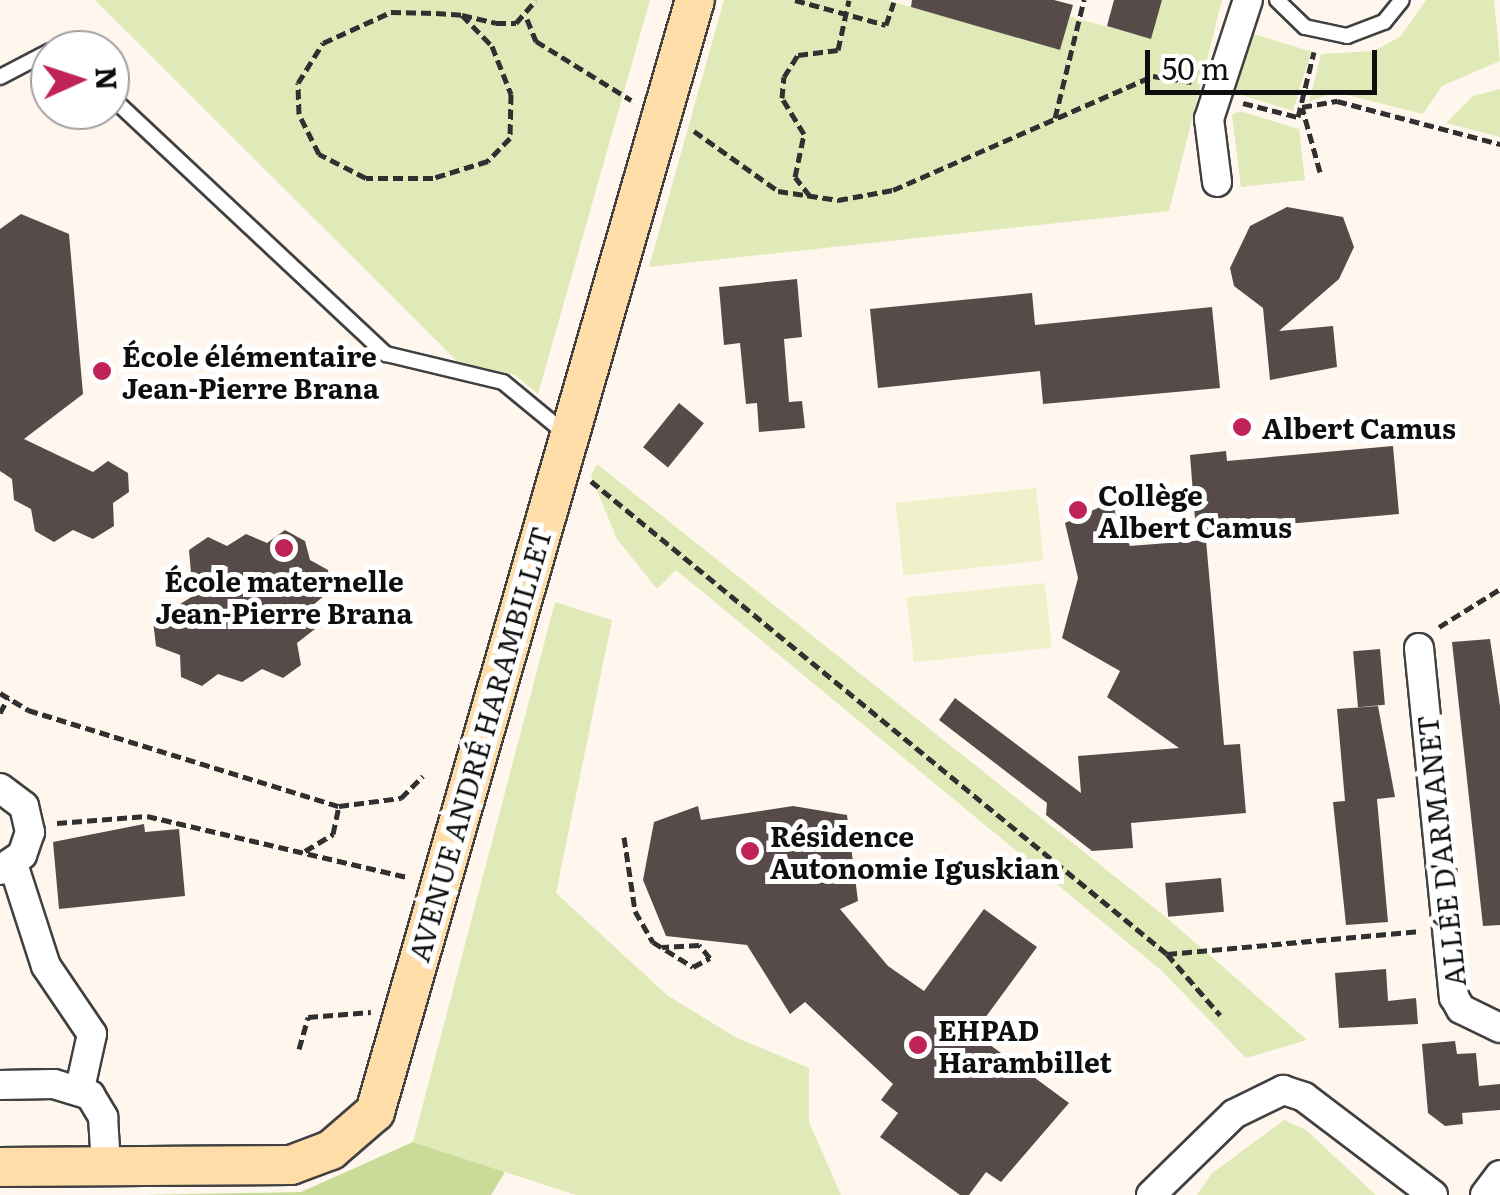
<!DOCTYPE html>
<meta charset="utf-8">
<style>
body{margin:0}
#map{position:relative;width:1500px;height:1195px;overflow:hidden;background:#fff7ee;font-family:Literata,serif}
div>[style]{position:absolute}
.green>*{inset:0;background:#e0eab8;transform-origin:0 0}
.forest>*{inset:0;background:#c9db97}
.pitch>*{inset:0;background:#eef1c9;transform-origin:0 0}
.building>*{inset:0;background:#574b4a;transform-origin:0 0}
.path>*{height:5px;margin-top:-2.5px;transform-origin:0;background:repeating-linear-gradient(90deg,#303030 0 10px,transparent 0 15px)}
.roads{filter:drop-shadow(2px 0 #414141) drop-shadow(-2px 0 #414141) drop-shadow(0 2px #414141) drop-shadow(0 -2px #414141)}
.lane>*{height:14px;margin:-7px;padding:0 7px;transform-origin:7px;border-radius:7px;background:#fff}
.street>*{height:28px;margin:-14px;padding:0 14px;transform-origin:14px;border-radius:14px;background:#fff}
.secondary>*{height:38px;margin:-19px;padding:0 19px;transform-origin:19px;border-radius:19px;background:#ffdda9}
.dots>*{width:28px;height:28px;translate:-50% -50%;box-sizing:border-box;border:5px solid #fff;border-radius:50%}
span{translate:-50% -50%;white-space:nowrap;text-align:center;line-height:1.15;-webkit-text-stroke:10px #fff;paint-order:stroke}
.poi-label{font-size:28px;color:#0e0e0e;font-weight:700}
.left{translate:0 -50%;text-align:left}
.street-label{font-size:28px;color:#0e0e0e}
.north{position:absolute;left:30px;top:30px;width:100px;height:100px;box-sizing:border-box;background:#fff;border:2px solid #9f9f9f;border-radius:50%;rotate:87deg;font-size:28px;font-weight:700;line-height:40px;text-align:center;color:#0e0e0e}
.north::after{content:'';display:block;margin:auto;width:35px;height:45px;background:#c02457;clip-path:polygon(50% 0,100% 100%,50% 72%,0 100%)}
.scale{position:absolute;left:1145px;top:50px;width:232px;height:45px;box-sizing:border-box;border:5px solid #0e0e0e;border-top:0;padding-left:12px;font-size:30px;line-height:35px;white-space:nowrap;color:#0e0e0e;-webkit-text-stroke:8px #fff;paint-order:stroke}
</style>
<div id="map">
<div class="green">
<i style="clip-path:polygon(95px 0,650px 0,538px 394px,515px 375px,458px 362px)"></i>
<i style="clip-path:polygon(724px 0,887px 0,1060px 50px,1070px 17px,1151px 38px,1162px 0,1222px 0,1169px 211px,649px 267px)"></i>
<i style="clip-path:polygon(1426px 0,1494px 0,1500px 61px,1442px 86px,1423px 114px,1335px 92px,1309px 102px,1321px 54px,1374px 51px,1401px 36px)"></i>
<i style="left:1247px;top:32px;width:67px;height:62px;rotate:17deg"></i>
<i style="clip-path:polygon(1500px 89px,1500px 137px,1446px 123px,1473px 96px)"></i>
<i style="clip-path:polygon(1240px 111px,1299px 129px,1305px 180px,1241px 187px,1232px 115px)"></i>
<i style="clip-path:polygon(597px 464px,1167px 918px,1307px 1040px,1246px 1058px,1162px 971px,676px 570px,657px 589px,617px 539px,591px 476px)"></i>
<i style="clip-path:polygon(555px 602px,612px 620px,556px 893px,667px 995px,735px 1037px,809px 1068px,809px 1122px,841px 1195px,576px 1195px,413px 1142px)"></i>
<i style="clip-path:polygon(1284px 1120px,1306px 1130px,1376px 1195px,1197px 1195px,1211px 1174px)"></i>
</div>
<div class="forest">
<i style="clip-path:polygon(413px 1142px,505px 1172px,491px 1195px,143px 1195px,301px 1192px)"></i>
</div>
<div class="pitch">
<i style="left:1036px;top:488px;width:73px;height:141px;rotate:84deg"></i>
<i style="left:1045px;top:583px;width:65px;height:139px;rotate:84deg"></i>
</div>
<div class="building">
<i style="clip-path:polygon(912px 0,1054px 0,1073px 5px,1060px 50px,911px 7px)"></i>
<i style="clip-path:polygon(1114px 0,1162px 0,1151px 39px,1107px 26px)"></i>
<i style="clip-path:polygon(1287px 207px,1343px 217px,1354px 247px,1339px 279px,1279px 331px,1333px 326px,1337px 367px,1270px 380px,1263px 308px,1234px 286px,1230px 268px,1250px 226px)"></i>
<i style="clip-path:polygon(21px 214px,69px 234px,83px 394px,24px 439px,93px 472px,108px 461px,128px 473px,129px 492px,113px 503px,114px 526px,93px 539px,73px 530px,54px 542px,35px 531px,31px 509px,14px 500px,12px 479px,0 471px,0 229px)"></i>
<i style="clip-path:polygon(797px 279px,802px 337px,784px 339px,789px 402px,802px 401px,805px 428px,759px 432px,757px 403px,746px 404px,740px 343px,724px 345px,719px 287px)"></i>
<i style="clip-path:polygon(1032px 293px,1035px 325px,1212px 307px,1220px 388px,1043px 404px,1040px 371px,878px 388px,870px 309px)"></i>
<i style="left:679px;top:403px;width:32px;height:57px;rotate:39deg"></i>
<i style="clip-path:polygon(1393px 446px,1399px 514px,1196px 532px,1190px 455px,1226px 451px,1227px 461px)"></i>
<i style="clip-path:polygon(1111px 502px,1130px 546px,1206px 540px,1224px 745px,1240px 744px,1246px 813px,1131px 823px,1133px 848px,1092px 851px,1046px 815px,1047px 803px,939px 720px,955px 698px,1081px 793px,1078px 756px,1179px 748px,1107px 697px,1120px 671px,1062px 638px,1078px 578px,1065px 523px)"></i>
<i style="clip-path:polygon(285px 530px,305px 541px,310px 560px,328px 570px,331px 590px,312px 606px,315px 629px,297px 643px,301px 665px,283px 678px,262px 669px,242px 682px,218px 674px,202px 686px,181px 677px,180px 655px,156px 646px,153px 621px,193px 596px,189px 550px,208px 537px,227px 546px,246px 534px,267px 543px)"></i>
<i style="clip-path:polygon(1490px 639px,1500px 706px,1500px 925px,1483px 926px,1452px 642px)"></i>
<i style="left:1380px;top:649px;width:56px;height:27px;rotate:85deg"></i>
<i style="clip-path:polygon(1378px 706px,1395px 797px,1377px 799px,1388px 922px,1346px 925px,1333px 802px,1345px 801px,1337px 709px)"></i>
<i style="clip-path:polygon(698px 806px,701px 820px,793px 806px,847px 815px,858px 901px,840px 909px,888px 966px,924px 991px,984px 909px,1037px 947px,974px 1033px,1069px 1103px,1001px 1182px,986px 1172px,969px 1195px,960px 1195px,880px 1137px,898px 1113px,881px 1100px,893px 1084px,805px 1002px,790px 1014px,747px 945px,666px 936px,643px 880px,654px 822px)"></i>
<i style="clip-path:polygon(144px 824px,145px 832px,179px 829px,185px 896px,59px 909px,53px 842px)"></i>
<i style="left:1221px;top:878px;width:34px;height:56px;rotate:85deg"></i>
<i style="clip-path:polygon(1386px 969px,1388px 1001px,1416px 998px,1418px 1024px,1339px 1028px,1335px 973px)"></i>
<i style="clip-path:polygon(1455px 1041px,1457px 1054px,1476px 1053px,1479px 1086px,1500px 1084px,1500px 1110px,1462px 1113px,1463px 1124px,1445px 1126px,1428px 1113px,1422px 1044px)"></i>
</div>
<div class="path">
<i style="left:795px;top:0;width:94px;rotate:15.4deg"></i>
<i style="left:886px;top:25px;width:24px;rotate:-71deg"></i>
<i style="left:462px;top:15px;width:43px;rotate:45.9deg"></i>
<i style="left:492px;top:46px;width:52px;rotate:68.4deg"></i>
<i style="left:511px;top:94px;width:44px;rotate:91.3deg"></i>
<i style="left:510px;top:138px;width:32px;rotate:134deg"></i>
<i style="left:488px;top:161px;width:58px;rotate:162.8deg"></i>
<i style="left:433px;top:178px;width:67px;rotate:180deg"></i>
<i style="left:366px;top:178px;width:53px;rotate:-152.9deg"></i>
<i style="left:319px;top:154px;width:45px;rotate:-116.6deg"></i>
<i style="left:299px;top:114px;width:31px;rotate:-92deg"></i>
<i style="left:298px;top:83px;width:47px;rotate:-58deg"></i>
<i style="left:323px;top:43px;width:75px;rotate:-24.5deg"></i>
<i style="left:391px;top:12px;width:45px;rotate:1.3deg"></i>
<i style="left:436px;top:13px;width:26px;rotate:4deg"></i>
<i style="left:462px;top:15px;width:35px;rotate:13deg"></i>
<i style="left:496px;top:23px;width:20px"></i>
<i style="left:516px;top:23px;width:30px;rotate:-49deg"></i>
<i style="left:527px;top:19px;width:24px;rotate:68deg"></i>
<i style="left:536px;top:41px;width:112px;rotate:31.8deg"></i>
<i style="left:1243px;top:103px;width:57px;rotate:14.3deg"></i>
<i style="left:1298px;top:117px;width:67px;rotate:-76.2deg"></i>
<i style="left:1055px;top:118px;width:122px;rotate:-76.2deg"></i>
<i style="left:694px;top:131px;width:103px;rotate:35.5deg"></i>
<i style="left:778px;top:191px;width:61px;rotate:8.5deg"></i>
<i style="left:838px;top:200px;width:56px;rotate:-10.3deg"></i>
<i style="left:893px;top:190px;width:284px;rotate:-23.7deg"></i>
<i style="left:1153px;top:76px;width:39px;rotate:9deg"></i>
<i style="left:1320px;top:172px;width:67px;rotate:-105.5deg"></i>
<i style="left:1302px;top:107px;width:36px;rotate:-10deg"></i>
<i style="left:1337px;top:101px;width:169px;rotate:14.8deg"></i>
<i style="left:810px;top:196px;width:24px;rotate:-128deg"></i>
<i style="left:795px;top:177px;width:44px;rotate:-78.2deg"></i>
<i style="left:804px;top:134px;width:42px;rotate:-121.4deg"></i>
<i style="left:782px;top:98px;width:21px;rotate:-85deg"></i>
<i style="left:784px;top:77px;width:26px;rotate:-58deg"></i>
<i style="left:798px;top:55px;width:40px;rotate:-7.1deg"></i>
<i style="left:838px;top:50px;width:51px;rotate:-77.6deg"></i>
<i style="left:591px;top:481px;width:745px;rotate:39.39deg"></i>
<i style="left:1167px;top:954px;width:81px;rotate:49deg"></i>
<i style="left:1439px;top:627px;width:72px;rotate:-31.9deg"></i>
<i style="left:0;top:693px;width:33px;rotate:31deg"></i>
<i style="left:28px;top:710px;width:325px;rotate:17.2deg"></i>
<i style="left:339px;top:806px;width:63px;rotate:-7.4deg"></i>
<i style="left:401px;top:798px;width:31px;rotate:-45deg"></i>
<i style="left:0;top:713px;width:17px;rotate:-62deg"></i>
<i style="left:57px;top:823px;width:90px;rotate:-4.4deg"></i>
<i style="left:147px;top:816px;width:268px;rotate:13.2deg"></i>
<i style="left:624px;top:837px;width:75px;rotate:81.5deg"></i>
<i style="left:635px;top:911px;width:36px;rotate:60deg"></i>
<i style="left:653px;top:942px;width:47px;rotate:32deg"></i>
<i style="left:693px;top:967px;width:19px;rotate:-28deg"></i>
<i style="left:710px;top:958px;width:17px;rotate:-130deg"></i>
<i style="left:699px;top:945px;width:37px;rotate:177deg"></i>
<i style="left:305px;top:851px;width:33px;rotate:-31deg"></i>
<i style="left:333px;top:834px;width:29px;rotate:-78deg"></i>
<i style="left:1167px;top:954px;width:252px;rotate:-5.2deg"></i>
<i style="left:299px;top:1049px;width:33px;rotate:-74deg"></i>
<i style="left:308px;top:1017px;width:63px;rotate:-4.5deg"></i>
</div>
<div class="roads">
<div class="lane">
<i style="left:1277px;top:0;width:39px;rotate:44deg"></i>
<i style="left:1305px;top:27px;width:43px;rotate:12.1deg"></i>
<i style="left:1347px;top:36px;width:40px;rotate:-21deg"></i>
<i style="left:1384px;top:22px;width:28px;rotate:-51deg"></i>
<i style="left:0;top:77px;width:56px;rotate:-27.5deg"></i>
<i style="left:110px;top:96px;width:378px;rotate:43.1deg"></i>
<i style="left:386px;top:354px;width:120px;rotate:13.5deg"></i>
<i style="left:503px;top:382px;width:82px;rotate:39.5deg"></i>
</div>
<div class="street">
<i style="left:1217px;top:182px;width:64px;rotate:-97.2deg"></i>
<i style="left:1209px;top:119px;width:125px;rotate:-71.9deg"></i>
<i style="left:1419px;top:648px;width:351px;rotate:84.3deg"></i>
<i style="left:1454px;top:997px;width:14px;rotate:60deg"></i>
<i style="left:1461px;top:1009px;width:43px;rotate:26deg"></i>
<i style="left:0;top:788px;width:30px;rotate:37deg"></i>
<i style="left:24px;top:806px;width:27px;rotate:77deg"></i>
<i style="left:30px;top:832px;width:24px;rotate:109deg"></i>
<i style="left:22px;top:855px;width:27px;rotate:146deg"></i>
<i style="left:13px;top:864px;width:107px;rotate:72.1deg"></i>
<i style="left:46px;top:966px;width:82px;rotate:55.9deg"></i>
<i style="left:92px;top:1034px;width:55px;rotate:102.5deg"></i>
<i style="left:0;top:1085px;width:54px;rotate:-1.1deg"></i>
<i style="left:54px;top:1084px;width:38px;rotate:17deg"></i>
<i style="left:90px;top:1095px;width:26px;rotate:59deg"></i>
<i style="left:103px;top:1117px;width:48px;rotate:86.4deg"></i>
<i style="left:1151px;top:1195px;width:116px;rotate:-44.3deg"></i>
<i style="left:1234px;top:1114px;width:55px;rotate:-26.1deg"></i>
<i style="left:1283px;top:1090px;width:22px;rotate:18deg"></i>
<i style="left:1304px;top:1097px;width:162px;rotate:37.2deg"></i>
<i style="left:1485px;top:1195px;width:25px;rotate:-53deg"></i>
</div>
<div class="secondary">
<i style="left:0;top:1167px;width:291px;rotate:-0.4deg"></i>
<i style="left:291px;top:1165px;width:43px;rotate:-20.6deg"></i>
<i style="left:331px;top:1150px;width:58px;rotate:-40.8deg"></i>
<i style="left:375px;top:1112px;width:1157px;rotate:-73.95deg"></i>
</div>
</div>
<div class="dots">
<i style="left:102px;top:371px;background:#c02457"></i>
<i style="left:1242px;top:427px;background:#c02457"></i>
<i style="left:1078px;top:510px;background:#c02457"></i>
<i style="left:284px;top:548px;background:#c02457"></i>
<i style="left:750px;top:851px;background:#c02457"></i>
<i style="left:918px;top:1045px;background:#c02457"></i>
</div>
<div class="poi-label">
<span class="left" style="left:122px;top:371px">École élémentaire<br>Jean-Pierre Brana</span>
<span class="left" style="left:1262px;top:427px">Albert Camus</span>
<span class="left" style="left:1098px;top:510px">Collège<br>Albert Camus</span>
<span style="left:284px;top:596px">École maternelle<br>Jean-Pierre Brana</span>
<span class="left" style="left:770px;top:851px">Résidence<br>Autonomie Iguskian</span>
<span class="left" style="left:938px;top:1045px">EHPAD<br>Harambillet</span>
</div>
<div class="street-label">
<span style="left:479px;top:744px;rotate:-74deg">AVENUE ANDRÉ HARAMBILLET</span>
<span style="left:1440px;top:851px;rotate:-96deg">ALLÉE D'ARMANET</span>
</div>
<div class="north">N</div>
<div class="scale">50 m</div>
</div>
